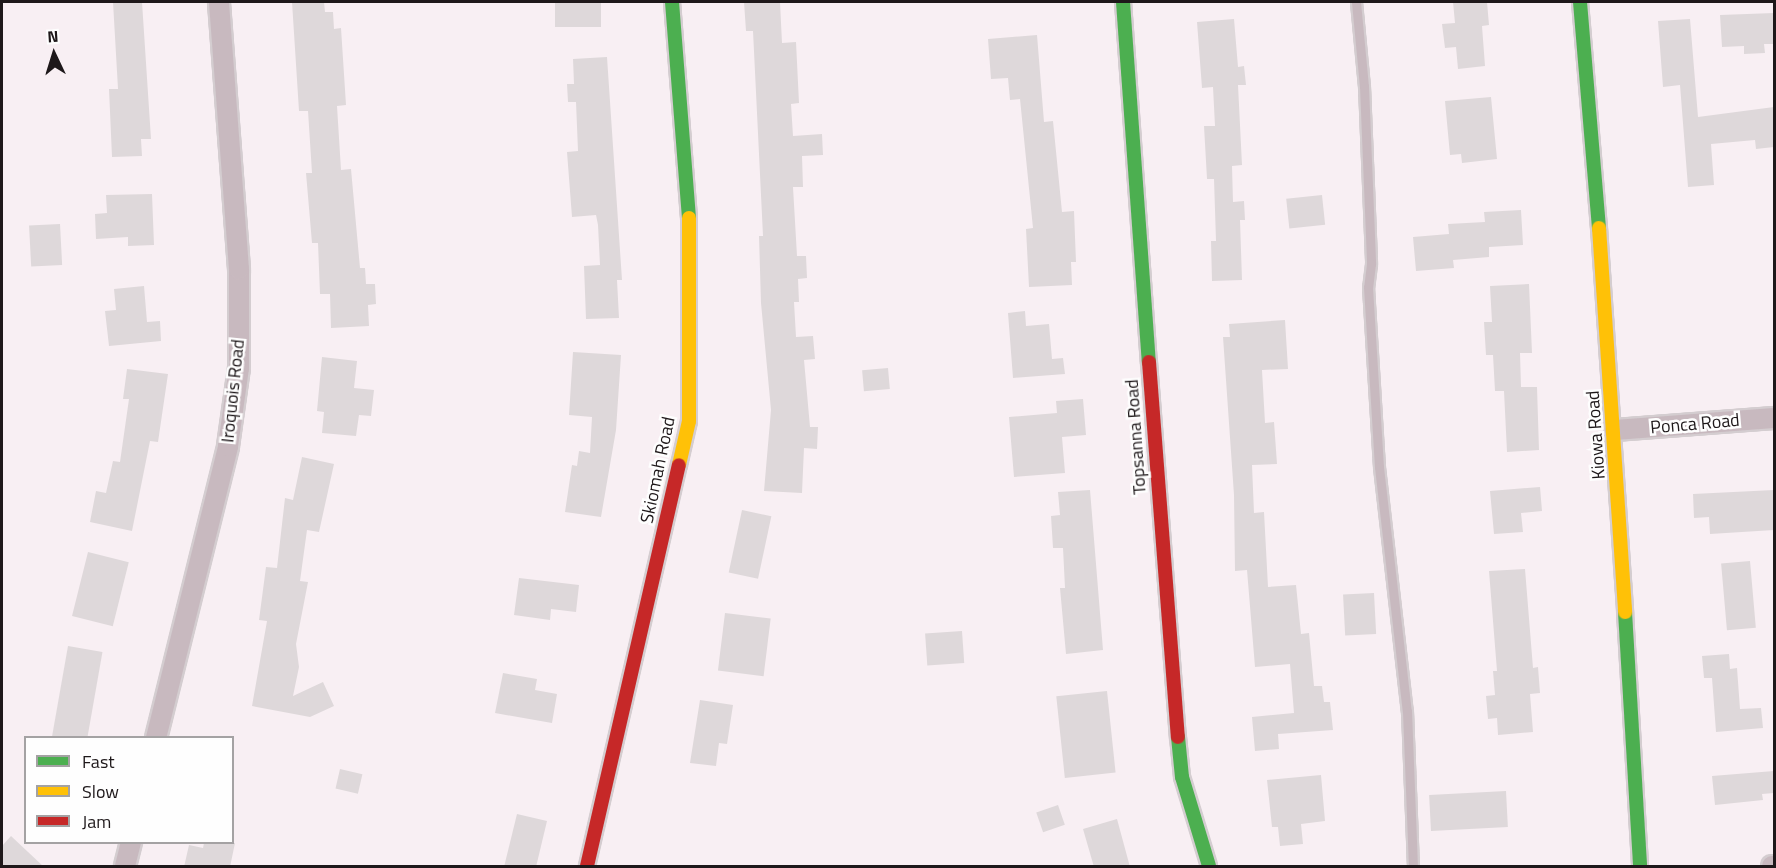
<!DOCTYPE html>
<style>
body{margin:0}
#map{position:relative;width:1776px;height:868px;overflow:hidden;background:#f8eff3;font-family:"Titillium Web",sans-serif}
div>[style]{position:absolute}
.building>*{inset:0;background:#ded8da;transform-origin:0 0}
.roads{filter:drop-shadow(2px 0 #d4cdd0) drop-shadow(-2px 0 #d4cdd0) drop-shadow(0 2px #d4cdd0) drop-shadow(0 -2px #d4cdd0)}
.lane>*{height:9px;margin:-4.5px;padding:0 4.5px;transform-origin:4.5px;border-radius:4.5px;background:#c8b9bf}
.street>*{height:20px;margin:-10px;padding:0 10px;transform-origin:10px;border-radius:10px;background:#c8b9bf}
.fast>*{height:14px;margin:-7px;padding:0 7px;transform-origin:7px;border-radius:7px;background:#4caf50}
.slow>*{height:14px;margin:-7px;padding:0 7px;transform-origin:7px;border-radius:7px;background:#ffc107}
.jam>*{height:14px;margin:-7px;padding:0 7px;transform-origin:7px;border-radius:7px;background:#c62828}
span{translate:-50% -50%;white-space:nowrap;text-align:center;line-height:1.15;-webkit-text-stroke:5px #fefefe;paint-order:stroke}
.street-label{font-size:18px;color:#1e181a}
.frame{position:absolute;inset:0;border:3px solid #1e181a;pointer-events:none}
.legend{position:absolute;left:24px;top:736px;width:210px;height:108px;box-sizing:border-box;background:#fefefe;border:2px solid #a4a2a3;margin:0;padding:8px 10px;list-style:none;font-size:18px;color:#1e181a}
.legend li{display:flex;align-items:center;gap:12px;height:30px}
.legend b{width:30px;border:2px solid #a4a2a3}
.north{position:absolute;left:24px;top:24px;width:60px;height:60px;-webkit-text-stroke:4px #fefefe;paint-order:stroke;rotate:356deg;font-size:16px;font-weight:700;line-height:24px;text-align:center;color:#1e181a}
.north::after{content:'';display:block;margin:auto;width:21px;height:27px;background:#1e181a;clip-path:polygon(50% 0,100% 100%,50% 72%,0 100%)}
</style>
<div id="map">
<div class="building">
<i style="clip-path:polygon(113px 2px,142px 2px,151px 139px,141px 139px,142px 156px,112px 157px,109px 89px,118px 89px)"></i>
<i style="clip-path:polygon(292px 2px,324px 2px,325px 12px,333px 12px,334px 29px,341px 28px,346px 105px,337px 106px,341px 170px,351px 169px,360px 268px,365px 268px,366px 284px,375px 284px,376px 304px,368px 305px,369px 326px,331px 328px,330px 294px,320px 294px,318px 243px,312px 243px,306px 173px,312px 173px,308px 111px,299px 111px)"></i>
<i style="left:555px;top:2px;width:46px;height:25px"></i>
<i style="clip-path:polygon(744px 2px,780px 2px,782px 43px,796px 42px,799px 103px,791px 104px,793px 136px,822px 134px,823px 155px,802px 156px,803px 187px,793px 187px,797px 256px,806px 256px,807px 278px,798px 279px,799px 302px,794px 302px,796px 337px,813px 336px,815px 359px,804px 360px,810px 427px,818px 427px,817px 449px,804px 448px,802px 493px,764px 491px,771px 410px,761px 303px,759px 236px,763px 236px,753px 31px,746px 31px)"></i>
<i style="clip-path:polygon(1453px 2px,1487px 2px,1489px 25px,1482px 26px,1485px 66px,1458px 69px,1456px 47px,1445px 48px,1442px 24px,1455px 23px)"></i>
<i style="clip-path:polygon(1774px 13px,1774px 44px,1764px 44px,1765px 53px,1744px 54px,1744px 46px,1722px 47px,1720px 15px)"></i>
<i style="clip-path:polygon(1234px 19px,1238px 67px,1244px 66px,1246px 85px,1238px 85px,1242px 165px,1232px 166px,1233px 202px,1244px 201px,1245px 220px,1240px 220px,1242px 280px,1212px 281px,1211px 241px,1216px 241px,1214px 179px,1207px 179px,1204px 126px,1215px 126px,1213px 87px,1202px 88px,1197px 22px)"></i>
<i style="clip-path:polygon(1690px 19px,1698px 117px,1774px 107px,1774px 147px,1756px 149px,1755px 140px,1711px 144px,1714px 185px,1688px 187px,1680px 85px,1663px 87px,1658px 21px)"></i>
<i style="clip-path:polygon(1037px 35px,1044px 122px,1053px 121px,1062px 212px,1074px 211px,1076px 262px,1071px 262px,1072px 285px,1029px 287px,1026px 229px,1033px 228px,1020px 99px,1010px 100px,1008px 78px,991px 79px,988px 39px)"></i>
<i style="clip-path:polygon(607px 57px,622px 280px,617px 280px,619px 318px,586px 319px,584px 266px,600px 265px,598px 225px,596px 215px,572px 217px,567px 152px,578px 151px,576px 102px,568px 102px,567px 84px,574px 84px,573px 59px)"></i>
<i style="clip-path:polygon(1491px 97px,1497px 159px,1462px 163px,1461px 154px,1450px 155px,1445px 101px)"></i>
<i style="clip-path:polygon(152px 194px,154px 245px,128px 246px,128px 237px,96px 239px,95px 214px,107px 213px,106px 195px)"></i>
<i style="left:1322px;top:195px;width:30px;height:36px;rotate:84deg"></i>
<i style="clip-path:polygon(1521px 210px,1523px 245px,1489px 247px,1489px 257px,1453px 260px,1454px 268px,1416px 271px,1413px 237px,1449px 234px,1448px 224px,1485px 222px,1484px 212px)"></i>
<i style="left:60px;top:224px;width:41px;height:31px;rotate:87deg"></i>
<i style="clip-path:polygon(1529px 284px,1532px 353px,1520px 353px,1521px 387px,1537px 387px,1539px 450px,1507px 452px,1504px 391px,1495px 391px,1493px 355px,1486px 355px,1484px 322px,1492px 322px,1490px 286px)"></i>
<i style="clip-path:polygon(144px 286px,147px 322px,160px 321px,161px 341px,109px 346px,105px 311px,116px 310px,114px 289px)"></i>
<i style="clip-path:polygon(1025px 311px,1026px 326px,1049px 324px,1052px 359px,1063px 358px,1065px 374px,1013px 378px,1008px 313px)"></i>
<i style="clip-path:polygon(1285px 320px,1288px 369px,1262px 370px,1265px 423px,1274px 422px,1277px 464px,1252px 465px,1254px 513px,1264px 512px,1268px 587px,1296px 585px,1301px 634px,1309px 633px,1314px 686px,1322px 686px,1324px 702px,1330px 702px,1333px 730px,1278px 734px,1279px 749px,1255px 751px,1252px 717px,1294px 713px,1290px 664px,1255px 667px,1247px 570px,1235px 571px,1234px 495px,1223px 337px,1230px 337px,1229px 324px)"></i>
<i style="clip-path:polygon(573px 352px,621px 355px,616px 430px,601px 517px,565px 512px,572px 465px,577px 466px,579px 451px,590px 453px,592px 417px,569px 415px)"></i>
<i style="clip-path:polygon(322px 357px,357px 361px,354px 388px,374px 390px,371px 416px,359px 415px,356px 436px,322px 433px,324px 412px,317px 411px)"></i>
<i style="left:888px;top:368px;width:21px;height:26px;rotate:85deg"></i>
<i style="clip-path:polygon(127px 369px,168px 374px,158px 442px,150px 441px,132px 531px,90px 522px,96px 491px,106px 493px,113px 461px,120px 462px,129px 399px,123px 399px)"></i>
<i style="clip-path:polygon(1083px 399px,1086px 435px,1062px 437px,1065px 473px,1014px 477px,1009px 417px,1057px 413px,1056px 401px)"></i>
<i style="clip-path:polygon(302px 457px,334px 464px,319px 532px,307px 530px,300px 581px,308px 582px,296px 644px,299px 667px,293px 696px,323px 682px,334px 706px,310px 717px,252px 706px,267px 621px,259px 620px,266px 567px,277px 568px,285px 498px,293px 500px)"></i>
<i style="clip-path:polygon(1540px 487px,1542px 511px,1521px 513px,1523px 532px,1494px 534px,1490px 491px)"></i>
<i style="clip-path:polygon(1090px 490px,1103px 650px,1066px 654px,1060px 588px,1065px 588px,1063px 548px,1053px 548px,1051px 516px,1060px 515px,1058px 492px)"></i>
<i style="clip-path:polygon(1774px 490px,1774px 530px,1710px 534px,1709px 517px,1694px 518px,1693px 494px)"></i>
<i style="left:742px;top:510px;width:30px;height:64px;rotate:12deg"></i>
<i style="left:88px;top:552px;width:42px;height:66px;rotate:14deg"></i>
<i style="left:1750px;top:561px;width:67px;height:29px;rotate:85deg"></i>
<i style="clip-path:polygon(1525px 569px,1533px 668px,1538px 667px,1540px 693px,1530px 694px,1533px 732px,1498px 735px,1497px 718px,1488px 719px,1486px 696px,1495px 695px,1493px 671px,1497px 671px,1489px 571px)"></i>
<i style="clip-path:polygon(519px 578px,579px 585px,576px 612px,551px 609px,550px 620px,514px 615px)"></i>
<i style="left:1374px;top:593px;width:41px;height:31px;rotate:87deg"></i>
<i style="left:725px;top:613px;width:46px;height:58px;rotate:7deg"></i>
<i style="left:962px;top:631px;width:32px;height:37px;rotate:86deg"></i>
<i style="left:68px;top:646px;width:35px;height:93px;rotate:10deg"></i>
<i style="clip-path:polygon(1729px 654px,1730px 669px,1737px 668px,1740px 709px,1761px 708px,1763px 728px,1716px 732px,1712px 678px,1704px 678px,1702px 656px)"></i>
<i style="clip-path:polygon(503px 673px,537px 679px,535px 690px,557px 694px,552px 723px,495px 713px)"></i>
<i style="left:1107px;top:691px;width:82px;height:51px;rotate:84deg"></i>
<i style="clip-path:polygon(700px 700px,733px 705px,727px 744px,719px 743px,716px 766px,690px 763px)"></i>
<i style="left:340px;top:769px;width:23px;height:20px;rotate:13deg"></i>
<i style="clip-path:polygon(1774px 771px,1774px 793px,1762px 794px,1763px 800px,1715px 805px,1712px 776px)"></i>
<i style="clip-path:polygon(1321px 775px,1325px 821px,1301px 824px,1303px 844px,1280px 846px,1278px 827px,1272px 827px,1267px 780px)"></i>
<i style="left:1506px;top:791px;width:36px;height:77px;rotate:87deg"></i>
<i style="left:1058px;top:805px;width:21px;height:23px;rotate:71deg"></i>
<i style="clip-path:polygon(517px 814px,547px 821px,536px 867px,504px 867px)"></i>
<i style="clip-path:polygon(1117px 819px,1130px 867px,1094px 867px,1083px 829px)"></i>
<i style="clip-path:polygon(11px 836px,44px 867px,2px 867px,2px 846px)"></i>
<i style="clip-path:polygon(204px 843px,235px 843px,230px 867px,184px 867px,189px 845px,203px 848px)"></i>
</div>
<div class="roads">
<div class="lane">
<i style="left:1356px;top:2px;width:84px;rotate:84.6deg"></i>
<i style="left:1364px;top:86px;width:178px;rotate:87.7deg"></i>
<i style="left:1371px;top:264px;width:23px;rotate:97deg"></i>
<i style="left:1368px;top:287px;width:180px;rotate:86.5deg"></i>
<i style="left:1379px;top:467px;width:246px;rotate:83.5deg"></i>
<i style="left:1407px;top:711px;width:155px;rotate:87.8deg"></i>
</div>
<div class="street">
<i style="left:1615px;top:430px;width:159px;rotate:-4.3deg"></i>
<i style="left:156px;top:738px;width:301px;rotate:-76.1deg"></i>
<i style="left:228px;top:446px;width:79px;rotate:-82deg"></i>
<i style="left:239px;top:368px;width:99px;rotate:-90deg"></i>
<i style="left:239px;top:269px;width:268px;rotate:-94.3deg"></i>
<i style="left:125px;top:866px;width:25px;rotate:-76deg"></i>
<i style="left:1772px;top:866px;width:2px"></i>
</div>
<div class="fast">
<i style="left:672px;top:2px;width:217px;rotate:85.5deg"></i>
<i style="left:1123px;top:2px;width:361px;rotate:85.9deg"></i>
<i style="left:1580px;top:2px;width:227px;rotate:85.2deg"></i>
<i style="left:1625px;top:612px;width:254px;rotate:86.6deg"></i>
<i style="left:1178px;top:737px;width:40px;rotate:84.3deg"></i>
<i style="left:1182px;top:777px;width:93px;rotate:73.1deg"></i>
</div>
<div class="slow">
<i style="left:1599px;top:228px;width:385px;rotate:86.1deg"></i>
<i style="left:679px;top:465px;width:45px;rotate:-77.2deg"></i>
<i style="left:689px;top:421px;width:203px;rotate:-90deg"></i>
</div>
<div class="jam">
<i style="left:1149px;top:362px;width:376px;rotate:85.6deg"></i>
<i style="left:587px;top:866px;width:411px;rotate:-77.1deg"></i>
</div>
</div>
<div class="street-label">
<span style="left:233px;top:391px;rotate:-84deg">Iroquois Road</span>
<span style="left:1695px;top:424px;rotate:-5deg">Ponca Road</span>
<span style="left:1596px;top:435px;rotate:-94deg">Kiowa Road</span>
<span style="left:1136px;top:437px;rotate:-94deg">Topsanna Road</span>
<span style="left:658px;top:470px;rotate:-78deg">Skiomah Road</span>
</div>
<div class="frame"></div>
<ul class="legend">
<li><b style="height:8px;background:#4caf50"></b>Fast</li>
<li><b style="height:8px;background:#ffc107"></b>Slow</li>
<li><b style="height:8px;background:#c62828"></b>Jam</li>
</ul>
<div class="north">N</div>
</div>
